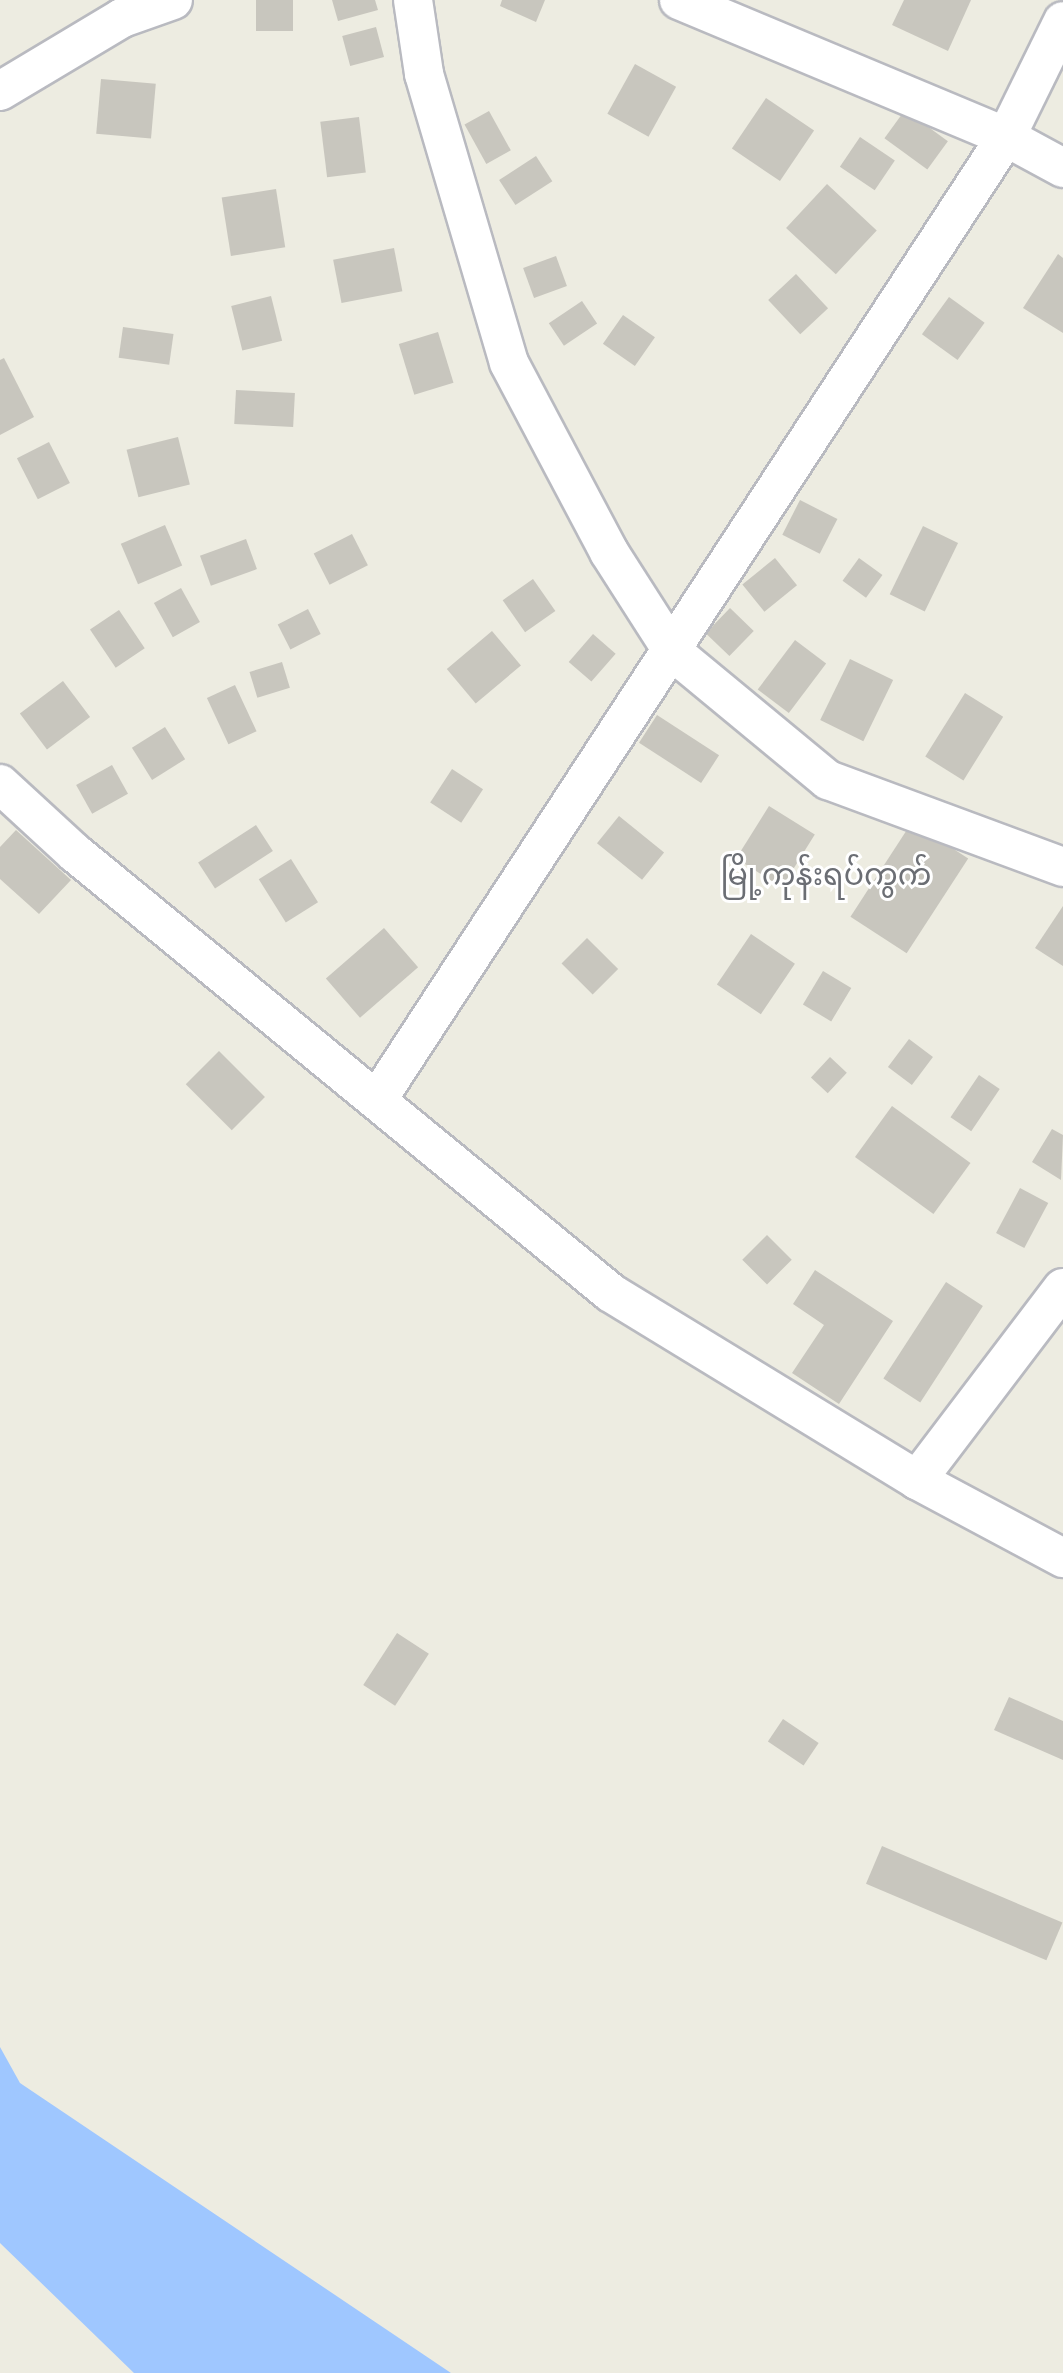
<!DOCTYPE html>
<meta charset="utf-8">
<style>
body{margin:0}
#map{position:relative;width:1063px;height:2373px;overflow:hidden;background:#edece1;font-family:Cabin,"Noto Sans Myanmar",sans-serif}
div>[style]{position:absolute}
.water>*{inset:0;background:#9fc7ff}
.building>*{inset:0;background:#c8c6be;transform-origin:0 0}
.roads{filter:drop-shadow(2px 0 #b9bac0) drop-shadow(-2px 0 #b9bac0) drop-shadow(0 2px #b9bac0) drop-shadow(0 -2px #b9bac0)}
.minor>*{height:38px;margin:-19px;padding:0 19px;transform-origin:19px;border-radius:19px;background:#fff}
span{translate:-50% -50%;white-space:nowrap;text-align:center;line-height:1.15;-webkit-text-stroke:6px #fff;paint-order:stroke}
.quarter-label{font-size:30px;color:#6b6e74}
</style>
<div id="map">
<div class="water">
<i style="clip-path:polygon(0 2047px,20px 2083px,451px 2373px,134px 2373px,0 2243px)"></i>
</div>
<div class="building">
<i style="left:256px;top:0;width:37px;height:31px"></i>
<i style="clip-path:polygon(332px 0,375px 0,378px 10px,338px 21px)"></i>
<i style="clip-path:polygon(502px 0,545px 0,536px 22px,500px 6px)"></i>
<i style="clip-path:polygon(904px 0,971px 0,948px 51px,892px 25px)"></i>
<i style="left:376px;top:27px;width:31px;height:35px;rotate:75deg"></i>
<i style="left:635px;top:64px;width:47px;height:57px;rotate:29deg"></i>
<i style="left:101px;top:79px;width:55px;height:55px;rotate:5deg"></i>
<i style="left:766px;top:98px;width:58px;height:61px;rotate:34deg"></i>
<i style="left:905px;top:110px;width:53px;height:35px;rotate:36deg"></i>
<i style="left:489px;top:111px;width:45px;height:28px;rotate:61deg"></i>
<i style="left:359px;top:117px;width:56px;height:39px;rotate:83deg"></i>
<i style="left:860px;top:137px;width:42px;height:36px;rotate:34deg"></i>
<i style="left:536px;top:156px;width:30px;height:44px;rotate:57deg"></i>
<i style="left:827px;top:184px;width:68px;height:60px;rotate:43deg"></i>
<i style="left:276px;top:189px;width:59px;height:55px;rotate:81deg"></i>
<i style="left:394px;top:248px;width:44px;height:62px;rotate:79deg"></i>
<i style="clip-path:polygon(1058px 254px,1063px 258px,1063px 333px,1023px 308px)"></i>
<i style="left:556px;top:256px;width:32px;height:35px;rotate:70deg"></i>
<i style="left:796px;top:274px;width:47px;height:38px;rotate:47deg"></i>
<i style="left:271px;top:296px;width:46px;height:41px;rotate:76deg"></i>
<i style="left:949px;top:297px;width:44px;height:46px;rotate:36deg"></i>
<i style="left:582px;top:301px;width:27px;height:40px;rotate:56deg"></i>
<i style="left:623px;top:315px;width:39px;height:35px;rotate:35deg"></i>
<i style="left:123px;top:327px;width:51px;height:31px;rotate:8deg"></i>
<i style="left:438px;top:332px;width:53px;height:41px;rotate:73deg"></i>
<i style="clip-path:polygon(4px 358px,34px 417px,0 435px,0 360px)"></i>
<i style="left:236px;top:390px;width:59px;height:34px;rotate:3deg"></i>
<i style="left:178px;top:437px;width:49px;height:53px;rotate:76deg"></i>
<i style="left:49px;top:442px;width:46px;height:36px;rotate:63deg"></i>
<i style="left:800px;top:500px;width:42px;height:39px;rotate:27deg"></i>
<i style="left:165px;top:525px;width:44px;height:48px;rotate:67deg"></i>
<i style="left:923px;top:526px;width:39px;height:76px;rotate:26deg"></i>
<i style="left:352px;top:534px;width:35px;height:43px;rotate:63deg"></i>
<i style="left:246px;top:539px;width:32px;height:49px;rotate:70deg"></i>
<i style="left:775px;top:558px;width:35px;height:42px;rotate:51deg"></i>
<i style="left:859px;top:558px;width:29px;height:28px;rotate:36deg"></i>
<i style="left:533px;top:579px;width:39px;height:37px;rotate:55deg"></i>
<i style="left:181px;top:588px;width:39px;height:31px;rotate:61deg"></i>
<i style="left:730px;top:608px;width:33px;height:35px;rotate:44deg"></i>
<i style="left:308px;top:609px;width:28px;height:34px;rotate:63deg"></i>
<i style="left:119px;top:610px;width:46px;height:35px;rotate:56deg"></i>
<i style="left:492px;top:631px;width:45px;height:59px;rotate:50deg"></i>
<i style="left:593px;top:634px;width:30px;height:37px;rotate:41deg"></i>
<i style="left:795px;top:640px;width:39px;height:62px;rotate:37deg"></i>
<i style="left:850px;top:659px;width:48px;height:68px;rotate:26deg"></i>
<i style="left:282px;top:662px;width:27px;height:34px;rotate:73deg"></i>
<i style="left:63px;top:681px;width:45px;height:54px;rotate:53deg"></i>
<i style="left:235px;top:685px;width:51px;height:31px;rotate:65deg"></i>
<i style="left:965px;top:693px;width:45px;height:75px;rotate:32deg"></i>
<i style="left:657px;top:715px;width:74px;height:33px;rotate:33deg"></i>
<i style="left:165px;top:727px;width:38px;height:39px;rotate:58deg"></i>
<i style="left:112px;top:765px;width:33px;height:41px;rotate:61deg"></i>
<i style="left:452px;top:769px;width:37px;height:40px;rotate:33deg"></i>
<i style="left:769px;top:806px;width:54px;height:62px;rotate:32deg"></i>
<i style="left:619px;top:816px;width:58px;height:35px;rotate:39deg"></i>
<i style="left:912px;top:822px;width:67px;height:113px;rotate:33deg"></i>
<i style="left:256px;top:825px;width:31px;height:69px;rotate:57deg"></i>
<i style="clip-path:polygon(16px 830px,71px 880px,39px 914px,0 879px,0 847px)"></i>
<i style="left:291px;top:859px;width:51px;height:38px;rotate:58deg"></i>
<i style="clip-path:polygon(1063px 906px,1063px 966px,1035px 948px)"></i>
<i style="left:384px;top:928px;width:52px;height:77px;rotate:49deg"></i>
<i style="left:751px;top:934px;width:53px;height:61px;rotate:34deg"></i>
<i style="left:587px;top:938px;width:44px;height:36px;rotate:45deg"></i>
<i style="left:823px;top:971px;width:33px;height:39px;rotate:31deg"></i>
<i style="left:909px;top:1039px;width:30px;height:35px;rotate:37deg"></i>
<i style="left:219px;top:1051px;width:65px;height:47px;rotate:45deg"></i>
<i style="left:830px;top:1057px;width:23px;height:28px;rotate:43deg"></i>
<i style="left:979px;top:1075px;width:25px;height:51px;rotate:34deg"></i>
<i style="left:892px;top:1106px;width:97px;height:63px;rotate:36deg"></i>
<i style="clip-path:polygon(1052px 1129px,1063px 1135px,1061px 1180px,1032px 1162px)"></i>
<i style="left:1020px;top:1188px;width:32px;height:51px;rotate:28deg"></i>
<i style="left:767px;top:1235px;width:35px;height:35px;rotate:45deg"></i>
<i style="clip-path:polygon(815px 1270px,893px 1321px,839px 1404px,792px 1373px,824px 1325px,793px 1304px)"></i>
<i style="left:946px;top:1282px;width:44px;height:115px;rotate:33deg"></i>
<i style="left:397px;top:1633px;width:38px;height:62px;rotate:33deg"></i>
<i style="clip-path:polygon(1009px 1697px,1063px 1721px,1063px 1760px,994px 1730px)"></i>
<i style="left:783px;top:1719px;width:43px;height:27px;rotate:34deg"></i>
<i style="left:882px;top:1846px;width:196px;height:41px;rotate:23deg"></i>
</div>
<div class="roads">
<div class="minor">
<i style="left:413px;top:0;width:75px;rotate:81.5deg"></i>
<i style="left:424px;top:74px;width:301px;rotate:73.6deg"></i>
<i style="left:509px;top:363px;width:214px;rotate:62.1deg"></i>
<i style="left:609px;top:552px;width:119px;rotate:57.4deg"></i>
<i style="left:673px;top:652px;width:201px;rotate:39.6deg"></i>
<i style="left:828px;top:780px;width:251px;rotate:20.3deg"></i>
<i style="left:679px;top:0;width:355px;rotate:22.7deg"></i>
<i style="left:1006px;top:137px;width:65px;rotate:28.5deg"></i>
<i style="left:0;top:91px;width:142px;rotate:-30.9deg"></i>
<i style="left:122px;top:18px;width:54px;rotate:-19.4deg"></i>
<i style="left:0;top:784px;width:102px;rotate:42.6deg"></i>
<i style="left:75px;top:853px;width:693px;rotate:39.38deg"></i>
<i style="left:611px;top:1293px;width:359px;rotate:31.4deg"></i>
<i style="left:917px;top:1480px;width:166px;rotate:28.1deg"></i>
<i style="left:377px;top:1100px;width:1150px;rotate:-56.85deg"></i>
<i style="left:1006px;top:137px;width:129px;rotate:-63.8deg"></i>
<i style="left:917px;top:1480px;width:241px;rotate:-52.8deg"></i>
</div>
</div>
<div class="quarter-label">
<span style="left:826px;top:875px">မြို့ကုန်းရပ်ကွက်</span>
</div>
</div>
